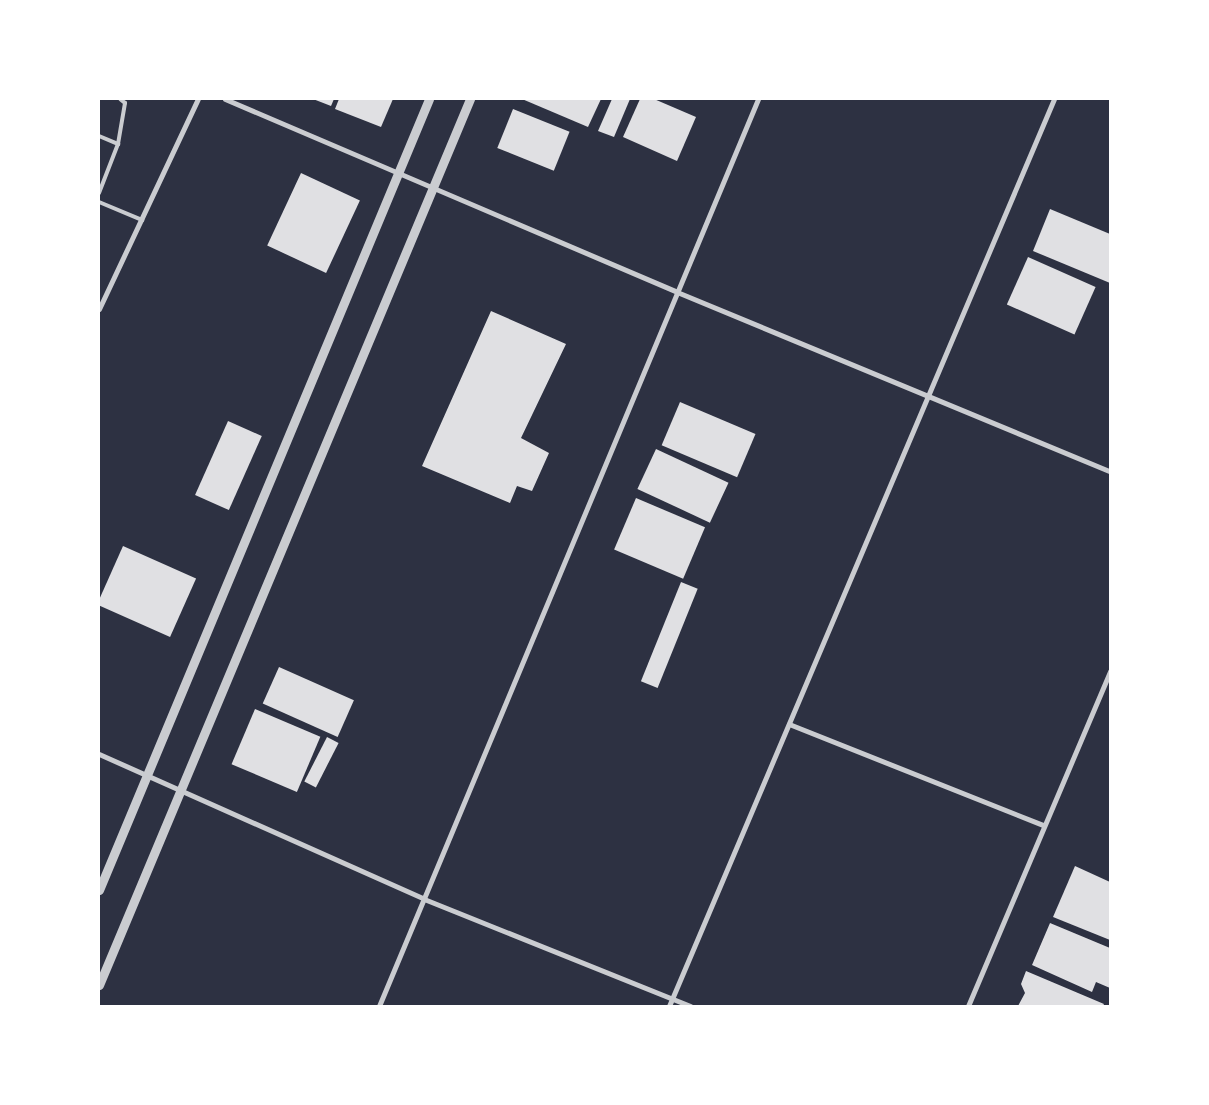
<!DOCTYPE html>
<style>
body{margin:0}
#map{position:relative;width:1209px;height:1105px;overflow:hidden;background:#2d3142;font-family:"Roboto Condensed",sans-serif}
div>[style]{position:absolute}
.building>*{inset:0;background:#e0e0e3;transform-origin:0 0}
.service>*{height:4px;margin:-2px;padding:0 2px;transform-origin:2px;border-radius:2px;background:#caccd0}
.minor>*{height:5px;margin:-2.5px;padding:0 2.5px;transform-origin:2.5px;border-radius:2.5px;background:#caccd0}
.tertiary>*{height:9px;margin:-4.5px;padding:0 4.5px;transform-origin:4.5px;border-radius:4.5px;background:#caccd0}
span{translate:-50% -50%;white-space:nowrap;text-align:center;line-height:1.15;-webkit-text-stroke:4.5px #fff;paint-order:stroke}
.frame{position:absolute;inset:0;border:100px solid #fff;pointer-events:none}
</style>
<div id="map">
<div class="building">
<i style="clip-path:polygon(313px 99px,334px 99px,331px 106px)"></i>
<i style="clip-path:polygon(339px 99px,393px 99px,381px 127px,335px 109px)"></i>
<i style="clip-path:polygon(522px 99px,601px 99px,588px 127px)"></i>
<i style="clip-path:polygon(612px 99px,630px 99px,614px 137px,598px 131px)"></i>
<i style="clip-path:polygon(640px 99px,654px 99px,696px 117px,677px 161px,623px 137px)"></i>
<i style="left:513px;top:109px;width:61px;height:42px;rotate:22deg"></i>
<i style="left:301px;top:173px;width:65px;height:80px;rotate:25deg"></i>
<i style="clip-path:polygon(1050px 209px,1110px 234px,1110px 283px,1033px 251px)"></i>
<i style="left:1028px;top:257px;width:74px;height:52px;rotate:24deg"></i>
<i style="clip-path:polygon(491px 311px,566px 344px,521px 438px,549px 453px,532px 491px,517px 486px,510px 503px,422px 466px)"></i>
<i style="left:680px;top:402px;width:82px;height:47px;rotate:23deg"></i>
<i style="left:228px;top:421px;width:37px;height:81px;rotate:24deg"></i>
<i style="left:656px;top:449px;width:80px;height:44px;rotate:25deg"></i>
<i style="left:636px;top:498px;width:75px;height:56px;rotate:23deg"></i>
<i style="left:123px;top:546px;width:80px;height:64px;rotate:24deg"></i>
<i style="left:681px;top:582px;width:18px;height:107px;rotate:22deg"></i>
<i style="left:279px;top:667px;width:82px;height:40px;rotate:24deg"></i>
<i style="left:255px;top:709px;width:71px;height:60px;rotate:23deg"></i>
<i style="left:327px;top:737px;width:13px;height:50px;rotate:27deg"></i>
<i style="clip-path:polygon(1075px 866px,1110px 882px,1110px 940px,1053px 917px)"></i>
<i style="clip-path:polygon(1050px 923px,1110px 948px,1110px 988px,1096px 982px,1092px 992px,1032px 965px)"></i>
<i style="clip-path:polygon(1026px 971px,1104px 1004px,1103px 1006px,1018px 1006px,1025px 993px,1021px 984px)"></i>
</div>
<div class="service">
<i style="left:99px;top:136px;width:21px;rotate:23deg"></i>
<i style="left:99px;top:193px;width:53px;rotate:-68.8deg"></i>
<i style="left:118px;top:144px;width:42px;rotate:-80.3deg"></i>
<i style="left:125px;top:103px;width:6px;rotate:-141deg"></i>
<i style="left:99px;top:202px;width:47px;rotate:22.7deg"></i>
</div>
<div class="minor">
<i style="left:225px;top:99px;width:491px;rotate:23.1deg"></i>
<i style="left:677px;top:292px;width:469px;rotate:22.5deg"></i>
<i style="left:99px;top:309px;width:232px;rotate:-64.8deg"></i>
<i style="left:789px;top:724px;width:273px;rotate:21.7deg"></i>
<i style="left:99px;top:754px;width:356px;rotate:24deg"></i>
<i style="left:424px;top:899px;width:287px;rotate:21.9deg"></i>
<i style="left:379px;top:1006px;width:983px;rotate:-67.32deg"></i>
<i style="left:669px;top:1006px;width:985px;rotate:-67deg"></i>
<i style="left:968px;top:1006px;width:364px;rotate:-67deg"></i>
</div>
<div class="tertiary">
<i style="left:99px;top:890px;width:857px;rotate:-67.35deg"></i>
<i style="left:99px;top:985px;width:961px;rotate:-67.28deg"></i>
</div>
<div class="frame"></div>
</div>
